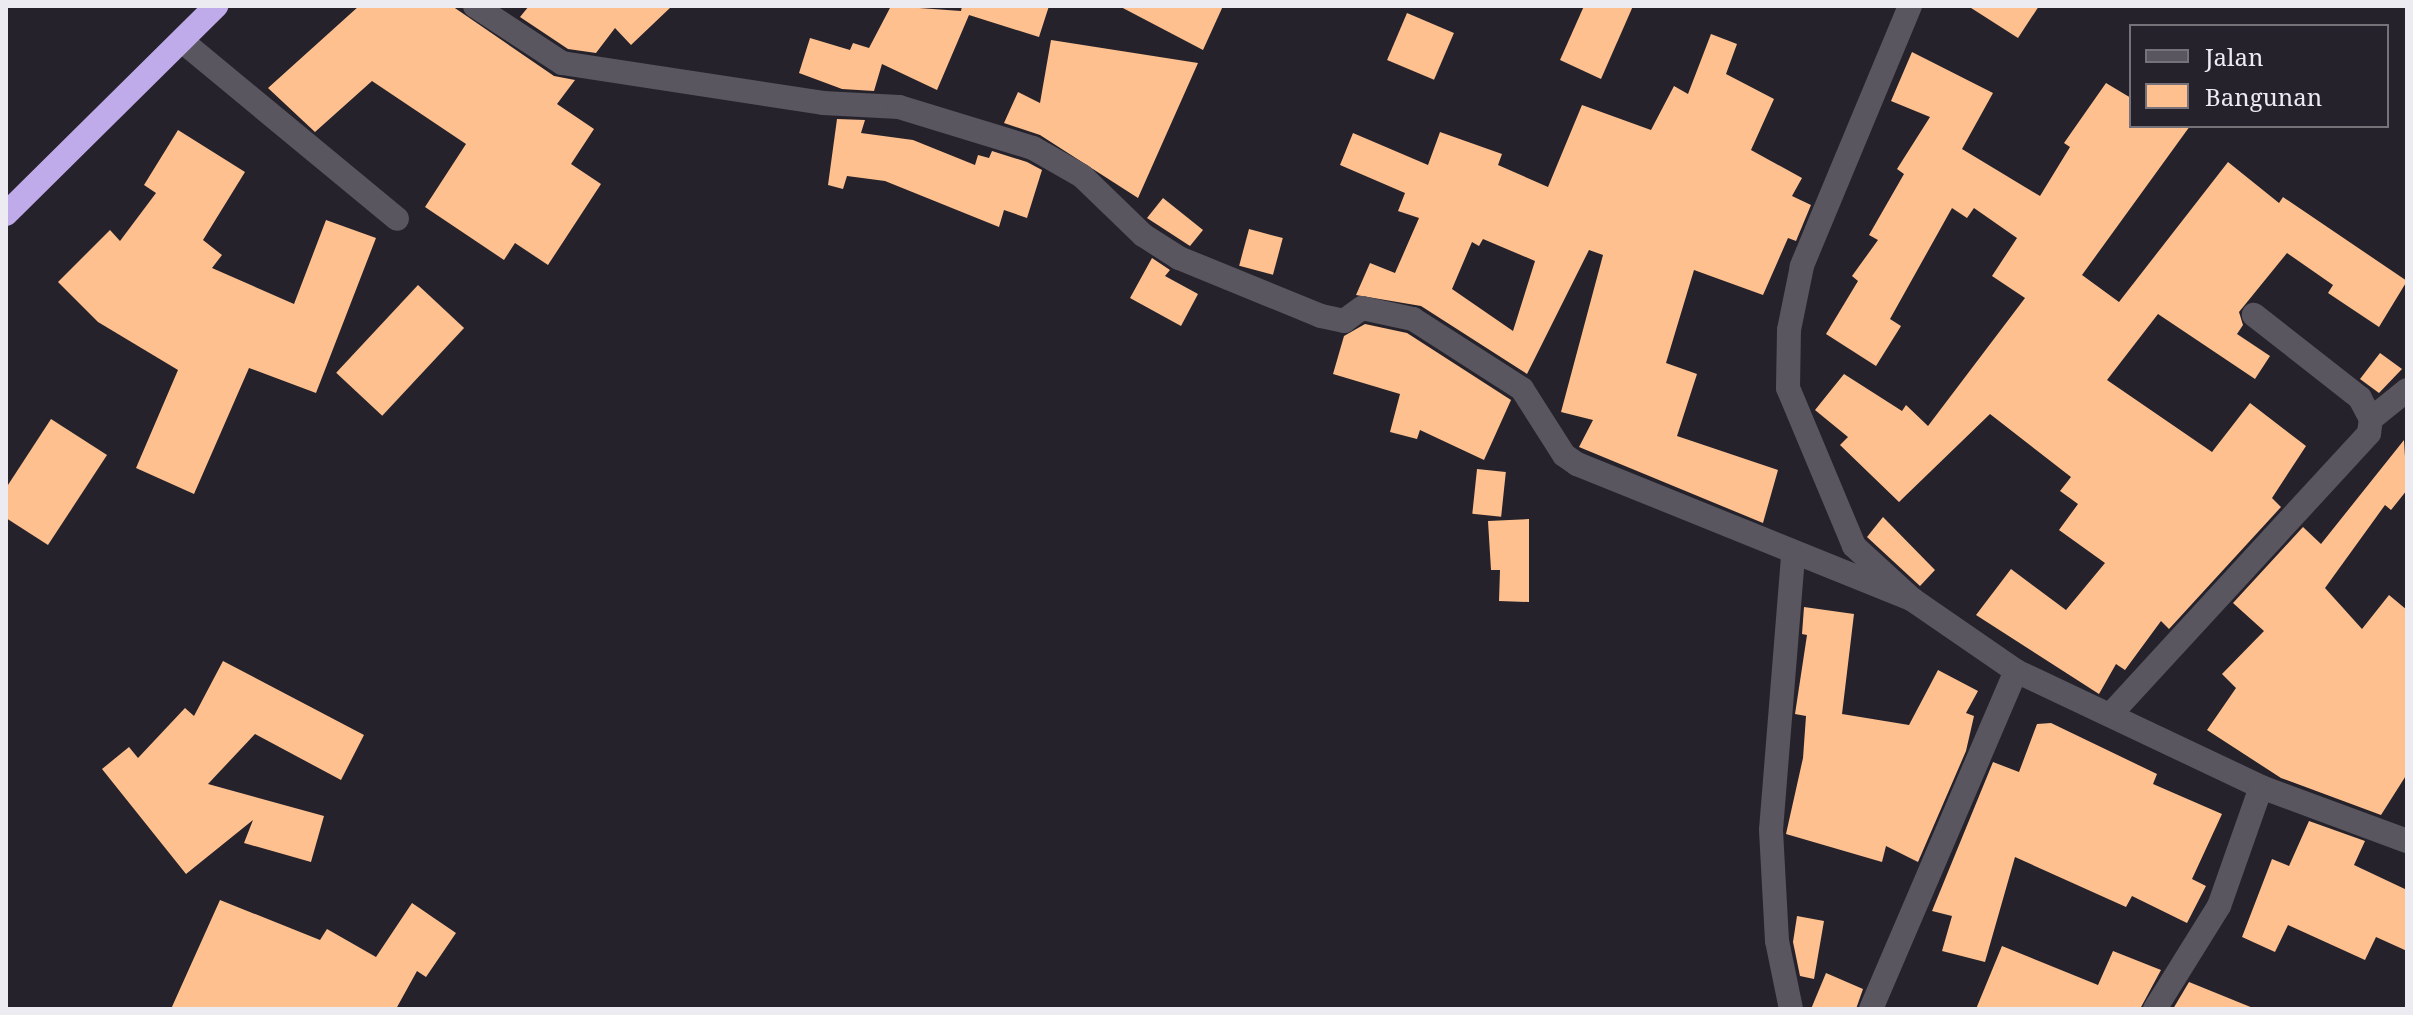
<!DOCTYPE html>
<style>
body{margin:0}
#map{position:relative;width:2413px;height:1015px;overflow:hidden;background:#25222b;font-family:"Noto Serif",serif}
div>[style]{position:absolute}
.building>*{inset:0;background:#fec08f;transform-origin:0 0}
.street>*{height:24px;margin:-12px;padding:0 12px;transform-origin:12px;border-radius:12px;background:#595660}
.highway>*{height:24px;margin:-12px;padding:0 12px;transform-origin:12px;border-radius:12px;background:#bfaaea}
span{translate:-50% -50%;white-space:nowrap;text-align:center;line-height:1.15;-webkit-text-stroke:8px #25222b;paint-order:stroke}
.frame{position:absolute;inset:0;border:8px solid #ecebf1;pointer-events:none}
.legend{position:absolute;left:2129px;top:24px;width:260px;height:104px;box-sizing:border-box;background:#25222b;border:2px solid #75727a;margin:0;padding:10px 14px;list-style:none;font-size:24px;color:#ecebf1}
.legend li{display:flex;align-items:center;gap:16px;height:40px}
.legend b{width:40px;border:2px solid #75727a}
</style>
<div id="map">
<div class="building">
<i style="clip-path:polygon(359px 6px,452px 6px,554px 76px,575px 80px,557px 104px,594px 129px,571px 164px,601px 184px,548px 265px,515px 243px,504px 260px,425px 207px,466px 144px,372px 81px,315px 132px,268px 88px)"></i>
<i style="clip-path:polygon(529px 6px,672px 6px,631px 45px,615px 28px,596px 53px,568px 49px,520px 17px)"></i>
<i style="clip-path:polygon(891px 6px,961px 11px,962px 6px,1049px 6px,1039px 37px,969px 15px,937px 90px,882px 64px,874px 91px,842px 89px,799px 73px,810px 38px,850px 50px,853px 43px,869px 48px)"></i>
<i style="clip-path:polygon(1119px 6px,1223px 6px,1203px 50px)"></i>
<i style="clip-path:polygon(1584px 6px,1633px 6px,1601px 79px,1560px 60px)"></i>
<i style="clip-path:polygon(1968px 6px,2039px 6px,2018px 38px)"></i>
<i style="left:1407px;top:13px;width:51px;height:51px;rotate:23deg"></i>
<i style="clip-path:polygon(evenodd,1711px 34px,1737px 44px,1726px 74px,1774px 99px,1751px 150px,1802px 178px,1792px 196px,1811px 205px,1796px 241px,1788px 238px,1763px 295px,1694px 270px,1666px 363px,1697px 374px,1677px 436px,1778px 470px,1763px 523px,1579px 447px,1593px 420px,1561px 412px,1603px 255px,1589px 250px,1527px 374px,1421px 306px,1356px 295px,1370px 263px,1395px 273px,1419px 218px,1398px 211px,1405px 193px,1340px 165px,1353px 133px,1428px 165px,1440px 132px,1502px 154px,1498px 165px,1548px 187px,1582px 105px,1651px 130px,1674px 86px,1688px 94px,1711px 34px,1483px 239px,1535px 261px,1513px 331px,1452px 289px,1472px 242px,1479px 246px,1483px 239px)"></i>
<i style="clip-path:polygon(1051px 40px,1198px 63px,1138px 198px,1040px 135px,1004px 123px,1018px 92px,1040px 103px)"></i>
<i style="clip-path:polygon(1912px 52px,1993px 93px,1962px 149px,2040px 196px,2070px 147px,2064px 143px,2106px 83px,2131px 98px,2131px 126px,2190px 126px,2082px 275px,2119px 302px,2228px 162px,2279px 203px,2283px 197px,2407px 281px,2379px 327px,2328px 293px,2333px 285px,2287px 253px,2239px 312px,2243px 325px,2237px 334px,2270px 356px,2255px 379px,2158px 314px,2107px 380px,2212px 452px,2250px 403px,2306px 446px,2272px 498px,2281px 507px,2169px 629px,2161px 621px,2125px 670px,2116px 664px,2099px 694px,1976px 615px,2011px 569px,2066px 610px,2105px 563px,2059px 530px,2078px 504px,2060px 491px,2071px 477px,1990px 414px,1899px 502px,1840px 445px,1848px 437px,1815px 410px,1844px 374px,1902px 411px,1906px 405px,1928px 426px,2025px 298px,1992px 276px,2017px 238px,1974px 208px,1967px 218px,1952px 208px,1890px 319px,1901px 326px,1876px 366px,1826px 334px,1858px 281px,1852px 276px,1878px 240px,1869px 235px,1904px 174px,1897px 169px,1930px 117px,1891px 101px)"></i>
<i style="clip-path:polygon(837px 119px,865px 120px,861px 133px,913px 140px,975px 165px,978px 155px,989px 158px,992px 151px,1027px 162px,1042px 170px,1027px 218px,1004px 210px,999px 227px,885px 181px,847px 176px,843px 189px,828px 185px)"></i>
<i style="clip-path:polygon(178px 130px,245px 172px,203px 240px,222px 255px,212px 268px,294px 304px,326px 220px,376px 238px,316px 393px,249px 368px,194px 494px,136px 468px,178px 370px,98px 322px,58px 282px,110px 230px,120px 241px,156px 193px,144px 185px)"></i>
<i style="clip-path:polygon(1163px 198px,1203px 230px,1190px 246px,1147px 218px)"></i>
<i style="left:1249px;top:229px;width:35px;height:38px;rotate:15deg"></i>
<i style="clip-path:polygon(1152px 258px,1170px 270px,1165px 276px,1198px 294px,1181px 326px,1130px 298px)"></i>
<i style="left:418px;top:285px;width:63px;height:120px;rotate:43deg"></i>
<i style="clip-path:polygon(1365px 324px,1407px 333px,1511px 400px,1484px 460px,1420px 430px,1417px 439px,1390px 432px,1400px 394px,1333px 374px,1344px 336px)"></i>
<i style="clip-path:polygon(2380px 353px,2402px 369px,2379px 393px,2360px 379px)"></i>
<i style="clip-path:polygon(51px 419px,107px 455px,48px 545px,6px 518px,6px 488px)"></i>
<i style="clip-path:polygon(2404px 440px,2407px 490px,2391px 510px,2385px 505px,2325px 588px,2362px 629px,2389px 595px,2407px 610px,2407px 774px,2381px 815px,2281px 778px,2207px 730px,2236px 688px,2222px 674px,2264px 631px,2233px 603px,2303px 527px,2321px 544px)"></i>
<i style="left:1477px;top:469px;width:29px;height:45px;rotate:6deg"></i>
<i style="clip-path:polygon(1883px 517px,1935px 570px,1920px 586px,1867px 537px)"></i>
<i style="clip-path:polygon(1529px 519px,1529px 602px,1499px 601px,1500px 570px,1491px 570px,1488px 521px)"></i>
<i style="clip-path:polygon(1804px 607px,1854px 614px,1842px 714px,1909px 725px,1938px 670px,1978px 691px,1966px 713px,1974px 716px,1966px 751px,1918px 862px,1886px 846px,1882px 862px,1786px 834px,1803px 758px,1806px 716px,1795px 714px,1807px 635px,1802px 634px)"></i>
<i style="clip-path:polygon(223px 661px,364px 735px,341px 780px,255px 734px,208px 784px,324px 816px,311px 862px,244px 843px,253px 820px,186px 874px,102px 769px,129px 747px,138px 758px,185px 708px,194px 716px)"></i>
<i style="clip-path:polygon(2051px 723px,2157px 774px,2153px 784px,2222px 814px,2192px 879px,2206px 886px,2187px 923px,2132px 896px,2126px 907px,2015px 857px,1985px 962px,1942px 951px,1952px 916px,1932px 911px,1993px 762px,2019px 772px,2037px 724px)"></i>
<i style="clip-path:polygon(2309px 821px,2365px 841px,2354px 865px,2407px 890px,2407px 951px,2376px 937px,2365px 960px,2288px 925px,2275px 952px,2242px 937px,2272px 859px,2289px 866px)"></i>
<i style="clip-path:polygon(220px 900px,320px 940px,327px 929px,376px 957px,412px 903px,456px 933px,426px 977px,417px 971px,396px 1009px,171px 1009px)"></i>
<i style="clip-path:polygon(1797px 916px,1824px 921px,1814px 979px,1800px 976px,1793px 942px)"></i>
<i style="clip-path:polygon(2002px 946px,2098px 985px,2113px 951px,2161px 970px,2140px 1009px,1976px 1009px)"></i>
<i style="clip-path:polygon(1826px 973px,1863px 989px,1856px 1009px,1811px 1009px)"></i>
<i style="clip-path:polygon(2189px 982px,2253px 1008px,2253px 1009px,2173px 1009px)"></i>
</div>
<div class="street">
<i style="left:475px;top:6px;width:104px;rotate:33.2deg"></i>
<i style="left:562px;top:63px;width:264px;rotate:8.7deg"></i>
<i style="left:823px;top:103px;width:76px;rotate:3deg"></i>
<i style="left:899px;top:107px;width:140px;rotate:17deg"></i>
<i style="left:1033px;top:148px;width:56px;rotate:29.7deg"></i>
<i style="left:1082px;top:176px;width:85px;rotate:44deg"></i>
<i style="left:1143px;top:235px;width:43px;rotate:32.6deg"></i>
<i style="left:1179px;top:258px;width:153px;rotate:22.2deg"></i>
<i style="left:1321px;top:316px;width:24px;rotate:12deg"></i>
<i style="left:1344px;top:321px;width:22px;rotate:-36deg"></i>
<i style="left:1362px;top:308px;width:52px;rotate:12.2deg"></i>
<i style="left:1413px;top:319px;width:130px;rotate:32.7deg"></i>
<i style="left:1522px;top:389px;width:78px;rotate:57.5deg"></i>
<i style="left:1564px;top:455px;width:16px;rotate:35deg"></i>
<i style="left:1577px;top:464px;width:362px;rotate:22deg"></i>
<i style="left:1910px;top:6px;width:282px;rotate:112.6deg"></i>
<i style="left:1802px;top:266px;width:65px;rotate:101.5deg"></i>
<i style="left:1789px;top:330px;width:58px;rotate:91deg"></i>
<i style="left:1788px;top:388px;width:171px;rotate:67.3deg"></i>
<i style="left:1854px;top:546px;width:80px;rotate:42.5deg"></i>
<i style="left:1913px;top:600px;width:125px;rotate:34.6deg"></i>
<i style="left:2016px;top:671px;width:271px;rotate:25.3deg"></i>
<i style="left:2261px;top:787px;width:126px;rotate:109.4deg"></i>
<i style="left:2219px;top:906px;width:121px;rotate:121.9deg"></i>
<i style="left:182px;top:41px;width:279px;rotate:39.6deg"></i>
<i style="left:2371px;top:419px;width:46px;rotate:-38.9deg"></i>
<i style="left:2110px;top:715px;width:383px;rotate:-47.4deg"></i>
<i style="left:2369px;top:433px;width:14px;rotate:-82deg"></i>
<i style="left:2371px;top:419px;width:24px;rotate:-118deg"></i>
<i style="left:2360px;top:398px;width:135px;rotate:-141.9deg"></i>
<i style="left:2261px;top:787px;width:156px;rotate:20.3deg"></i>
<i style="left:1791px;top:1009px;width:69px;rotate:-101.6deg"></i>
<i style="left:1777px;top:941px;width:111px;rotate:-93.1deg"></i>
<i style="left:1771px;top:830px;width:274px;rotate:-85.4deg"></i>
<i style="left:1871px;top:1009px;width:368px;rotate:-66.8deg"></i>
</div>
<div class="highway">
<i style="left:6px;top:214px;width:296px;rotate:-44.7deg"></i>
</div>
<div class="frame"></div>
<ul class="legend">
<li><b style="height:10px;background:#595660"></b>Jalan</li>
<li><b style="height:22px;background:#fec08f"></b>Bangunan</li>
</ul>
</div>
